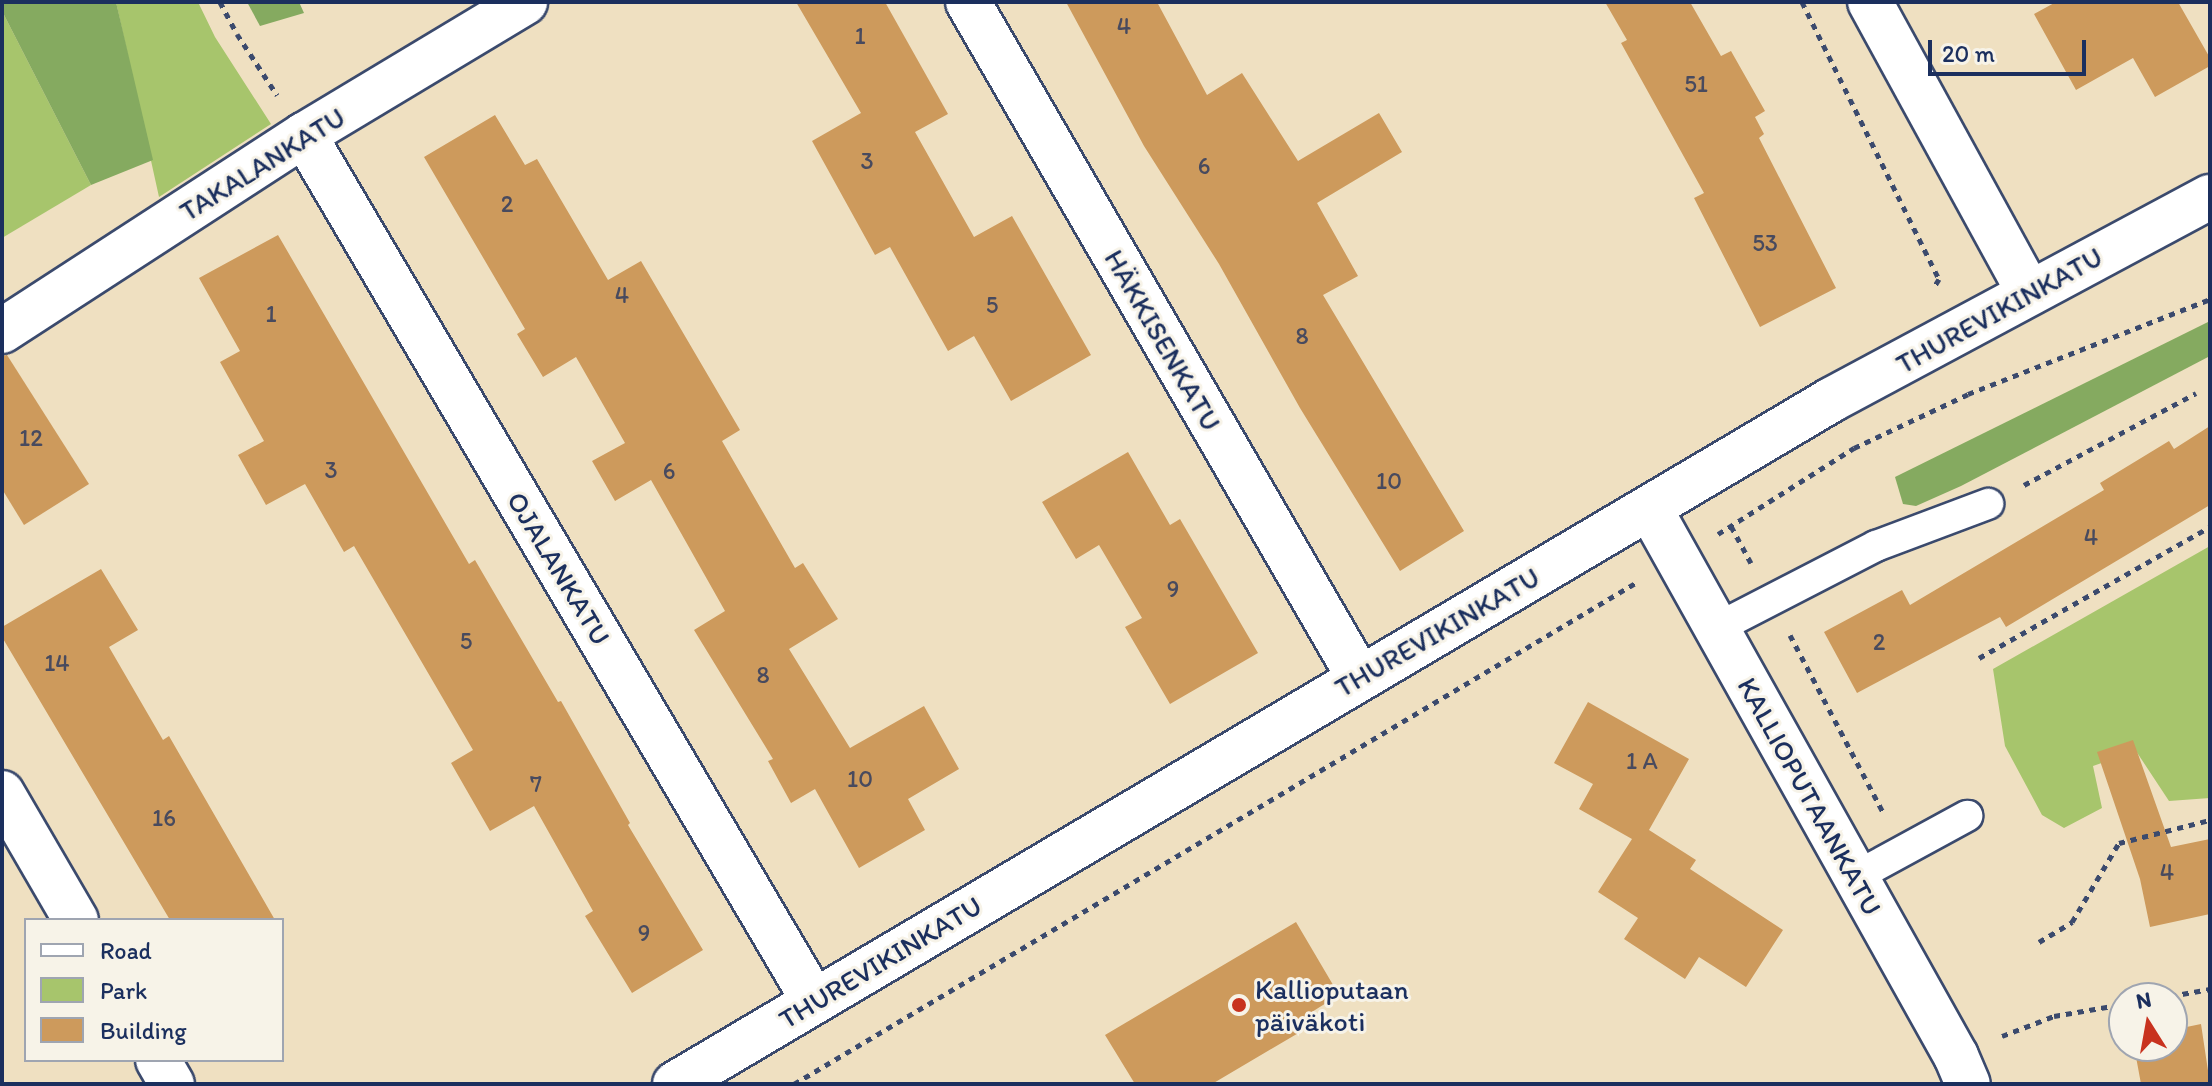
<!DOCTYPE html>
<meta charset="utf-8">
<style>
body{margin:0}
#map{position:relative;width:2212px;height:1086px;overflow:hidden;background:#efe0c1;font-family:Itim,sans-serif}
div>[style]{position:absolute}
.green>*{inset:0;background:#a7c56c}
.forest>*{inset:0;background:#85aa60}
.building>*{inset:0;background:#cd9a5c}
.path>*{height:5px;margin-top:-2.5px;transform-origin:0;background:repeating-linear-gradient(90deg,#3b4a6d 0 6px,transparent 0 12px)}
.roads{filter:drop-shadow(2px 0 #3b4a6d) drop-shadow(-2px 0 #3b4a6d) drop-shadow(0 2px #3b4a6d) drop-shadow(0 -2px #3b4a6d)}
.lane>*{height:30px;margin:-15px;padding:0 15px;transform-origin:15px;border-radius:15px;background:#fff}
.street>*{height:44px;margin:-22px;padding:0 22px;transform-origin:22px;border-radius:22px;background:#fff}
.dots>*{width:22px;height:22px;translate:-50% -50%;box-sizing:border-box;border:4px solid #f7f3e8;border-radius:50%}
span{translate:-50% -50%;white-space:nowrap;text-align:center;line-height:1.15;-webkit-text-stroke:6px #f7f3e8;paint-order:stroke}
.number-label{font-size:24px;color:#484a5e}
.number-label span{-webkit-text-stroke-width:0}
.street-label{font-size:28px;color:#1b2f5e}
.poi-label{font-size:28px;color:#1b2f5e}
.left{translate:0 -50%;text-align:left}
.frame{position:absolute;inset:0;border:4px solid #1b2f5e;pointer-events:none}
.legend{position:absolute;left:24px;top:918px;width:260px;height:144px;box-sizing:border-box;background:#f7f3e8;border:2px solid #9fa5b1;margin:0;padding:10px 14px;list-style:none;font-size:24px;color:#1b2f5e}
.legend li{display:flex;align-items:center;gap:16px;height:40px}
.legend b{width:40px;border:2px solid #9fa5b1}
.north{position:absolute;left:2108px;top:982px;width:80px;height:80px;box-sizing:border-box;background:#f7f3e8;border:2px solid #9fa5b1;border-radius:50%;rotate:349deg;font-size:22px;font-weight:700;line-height:32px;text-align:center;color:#1b2f5e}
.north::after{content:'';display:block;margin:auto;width:28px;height:36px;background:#c8321e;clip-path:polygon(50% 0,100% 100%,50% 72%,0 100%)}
.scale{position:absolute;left:1928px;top:40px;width:158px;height:36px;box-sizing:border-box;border:4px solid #1b2f5e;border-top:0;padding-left:10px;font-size:24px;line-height:28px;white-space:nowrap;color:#1b2f5e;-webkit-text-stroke:6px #f7f3e8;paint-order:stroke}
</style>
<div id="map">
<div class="green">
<i style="clip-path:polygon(116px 2px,198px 2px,215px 37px,271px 124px,159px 197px)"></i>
<i style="clip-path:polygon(2px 11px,91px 185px,2px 238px)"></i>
<i style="clip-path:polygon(2210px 546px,2210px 798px,2169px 801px,2136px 751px,2093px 766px,2102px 808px,2064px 828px,2042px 815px,2005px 746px,1993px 669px)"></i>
</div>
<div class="forest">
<i style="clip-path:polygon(2px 2px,116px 2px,153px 160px,91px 185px,2px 11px)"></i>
<i style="clip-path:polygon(247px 2px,299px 2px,304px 13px,260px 26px)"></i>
<i style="clip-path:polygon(2210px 321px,2210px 356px,1961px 486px,1916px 506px,1903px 504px,1895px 477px)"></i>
</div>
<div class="building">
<i style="clip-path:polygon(796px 2px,885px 2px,948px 114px,915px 132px,974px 237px,1012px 216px,1091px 355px,1011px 401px,974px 336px,948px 351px,890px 247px,875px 255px,812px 141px,861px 113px)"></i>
<i style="clip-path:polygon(1066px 2px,1157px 2px,1207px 95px,1242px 73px,1298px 161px,1379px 113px,1402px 152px,1317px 203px,1358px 276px,1323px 295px,1464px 531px,1400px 571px,1300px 408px,1219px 264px,1144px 146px)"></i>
<i style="clip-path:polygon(1605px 2px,1690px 2px,1721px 56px,1731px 51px,1765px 111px,1755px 117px,1764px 134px,1759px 138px,1836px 288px,1760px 327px,1694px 198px,1704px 193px,1621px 43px,1627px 40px)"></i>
<i style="clip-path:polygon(2056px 2px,2178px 2px,2210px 58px,2210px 66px,2155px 97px,2133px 58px,2076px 90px,2034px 14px)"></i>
<i style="clip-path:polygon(495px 115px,525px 165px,537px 159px,608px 280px,641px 261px,740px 430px,722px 441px,795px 568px,803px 563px,838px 619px,789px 649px,850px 748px,924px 706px,959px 769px,908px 799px,925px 830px,859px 868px,815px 789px,791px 803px,768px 761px,773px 759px,694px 630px,725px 611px,651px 480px,615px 501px,592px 461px,625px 443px,576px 357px,543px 377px,517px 334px,525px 329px,424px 157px)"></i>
<i style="clip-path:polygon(278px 235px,469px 564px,475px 560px,558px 702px,561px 701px,630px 823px,628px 825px,703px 950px,632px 993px,585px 916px,593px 911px,534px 806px,490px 831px,451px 763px,473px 750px,354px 546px,344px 552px,305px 484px,266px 505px,238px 455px,264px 441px,220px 362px,240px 351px,199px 278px)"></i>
<i style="clip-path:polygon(7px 355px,89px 484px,24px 525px,2px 489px,2px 356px)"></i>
<i style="clip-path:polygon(2210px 426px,2210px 505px,2006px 627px,2000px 617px,1857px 693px,1824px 632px,1902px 590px,1910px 605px,2104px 490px,2100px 483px,2169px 441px,2174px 449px)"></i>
<i style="clip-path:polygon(1128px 452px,1170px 525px,1180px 519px,1258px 653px,1170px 704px,1125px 627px,1142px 618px,1099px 545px,1076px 559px,1042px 502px)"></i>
<i style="clip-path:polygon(101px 569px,138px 630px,109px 647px,163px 740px,169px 736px,275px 920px,170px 920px,2px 637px,2px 627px)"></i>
<i style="clip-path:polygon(1588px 702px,1689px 759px,1649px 830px,1696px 860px,1690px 869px,1783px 930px,1746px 987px,1699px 957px,1685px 979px,1624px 939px,1638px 918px,1598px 892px,1632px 839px,1579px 809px,1593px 784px,1554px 763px)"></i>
<i style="clip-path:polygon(2133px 740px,2171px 847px,2210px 839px,2210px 914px,2150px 927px,2140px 879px,2097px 752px)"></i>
<i style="clip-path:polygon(1296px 922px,1339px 995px,1307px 1015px,1312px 1025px,1212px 1084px,1135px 1084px,1105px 1035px)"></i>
<i style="clip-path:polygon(2201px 1024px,2210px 1084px,2141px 1084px,2134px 1046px,2172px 1046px,2172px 1030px)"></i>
</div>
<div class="path">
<i style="left:220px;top:2px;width:36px;rotate:62deg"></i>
<i style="left:237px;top:34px;width:73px;rotate:56.7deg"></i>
<i style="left:1802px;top:2px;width:309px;rotate:63.7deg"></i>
<i style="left:1939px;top:279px;width:9px;rotate:122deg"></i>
<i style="left:2024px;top:485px;width:195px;rotate:-28.1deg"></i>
<i style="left:1731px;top:526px;width:42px;rotate:61.6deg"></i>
<i style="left:1718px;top:534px;width:161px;rotate:-32.3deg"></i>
<i style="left:1854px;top:448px;width:126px;rotate:-25.3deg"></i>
<i style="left:1968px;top:394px;width:260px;rotate:-21.4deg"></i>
<i style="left:1790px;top:635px;width:202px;rotate:62.3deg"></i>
<i style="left:1979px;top:658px;width:266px;rotate:-29.6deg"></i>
<i style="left:2039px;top:942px;width:39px;rotate:-31deg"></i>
<i style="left:2072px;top:922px;width:92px;rotate:-59.3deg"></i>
<i style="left:2119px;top:843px;width:94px;rotate:-14.2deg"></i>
<i style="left:2159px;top:998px;width:52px;rotate:-10deg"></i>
<i style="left:2002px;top:1036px;width:56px;rotate:-21deg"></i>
<i style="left:2054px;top:1016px;width:71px;rotate:-9.7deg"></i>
<i style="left:794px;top:1084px;width:981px;rotate:-30.77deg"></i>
</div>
<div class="roads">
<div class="lane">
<i style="left:1715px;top:629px;width:181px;rotate:-27.3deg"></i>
<i style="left:1876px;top:546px;width:120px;rotate:-20.6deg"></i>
<i style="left:1855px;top:877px;width:128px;rotate:-28.6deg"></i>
</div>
<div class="street">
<i style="left:968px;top:2px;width:780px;rotate:59.92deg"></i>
<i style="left:1870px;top:2px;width:331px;rotate:61.3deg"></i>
<i style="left:304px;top:135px;width:1005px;rotate:59.51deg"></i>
<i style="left:2px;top:331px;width:360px;rotate:-33deg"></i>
<i style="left:304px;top:135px;width:258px;rotate:-31deg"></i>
<i style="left:1650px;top:509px;width:627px;rotate:60.78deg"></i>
<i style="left:1956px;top:1056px;width:30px;rotate:67deg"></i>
<i style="left:2px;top:793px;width:147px;rotate:59.8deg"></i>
<i style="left:158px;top:1060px;width:28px;rotate:60deg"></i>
<i style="left:675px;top:1084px;width:1343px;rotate:-30.61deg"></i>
<i style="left:1831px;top:400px;width:430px;rotate:-28.2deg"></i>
</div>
</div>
<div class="dots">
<i style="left:1239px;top:1005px;background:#c8321e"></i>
</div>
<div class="number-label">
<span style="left:1124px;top:26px">4</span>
<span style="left:860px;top:36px">1</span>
<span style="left:1696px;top:84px">51</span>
<span style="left:867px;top:161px">3</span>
<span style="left:1204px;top:166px">6</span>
<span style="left:507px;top:204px">2</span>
<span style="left:1765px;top:243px">53</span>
<span style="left:622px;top:295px">4</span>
<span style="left:992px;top:305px">5</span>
<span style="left:271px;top:314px">1</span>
<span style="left:1302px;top:336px">8</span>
<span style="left:31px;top:438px">12</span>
<span style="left:331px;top:470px">3</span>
<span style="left:669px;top:471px">6</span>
<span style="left:1389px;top:481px">10</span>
<span style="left:2091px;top:537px">4</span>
<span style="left:1173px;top:589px">9</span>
<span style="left:466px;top:641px">5</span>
<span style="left:1879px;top:642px">2</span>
<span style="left:57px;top:663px">14</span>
<span style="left:763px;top:675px">8</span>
<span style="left:1642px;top:761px">1 A</span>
<span style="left:860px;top:779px">10</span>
<span style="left:536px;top:784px">7</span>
<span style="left:164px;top:818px">16</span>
<span style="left:2167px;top:872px">4</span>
<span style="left:644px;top:933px">9</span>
</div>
<div class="street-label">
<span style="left:262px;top:164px;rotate:-32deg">TAKALANKATU</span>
<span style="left:1999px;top:310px;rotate:-29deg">THUREVIKINKATU</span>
<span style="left:1163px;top:340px;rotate:60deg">HÄKKISENKATU</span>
<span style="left:559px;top:568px;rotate:59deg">OJALANKATU</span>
<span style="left:1437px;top:632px;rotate:-30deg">THUREVIKINKATU</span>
<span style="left:1810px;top:796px;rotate:61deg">KALLIOPUTAANKATU</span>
<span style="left:880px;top:962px;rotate:-31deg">THUREVIKINKATU</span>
</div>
<div class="poi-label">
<span class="left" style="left:1255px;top:1005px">Kallioputaan<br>päiväkoti</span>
</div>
<div class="frame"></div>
<ul class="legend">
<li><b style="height:10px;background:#fff"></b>Road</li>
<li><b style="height:22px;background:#a7c56c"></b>Park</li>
<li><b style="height:22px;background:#cd9a5c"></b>Building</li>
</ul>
<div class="north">N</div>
<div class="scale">20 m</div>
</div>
